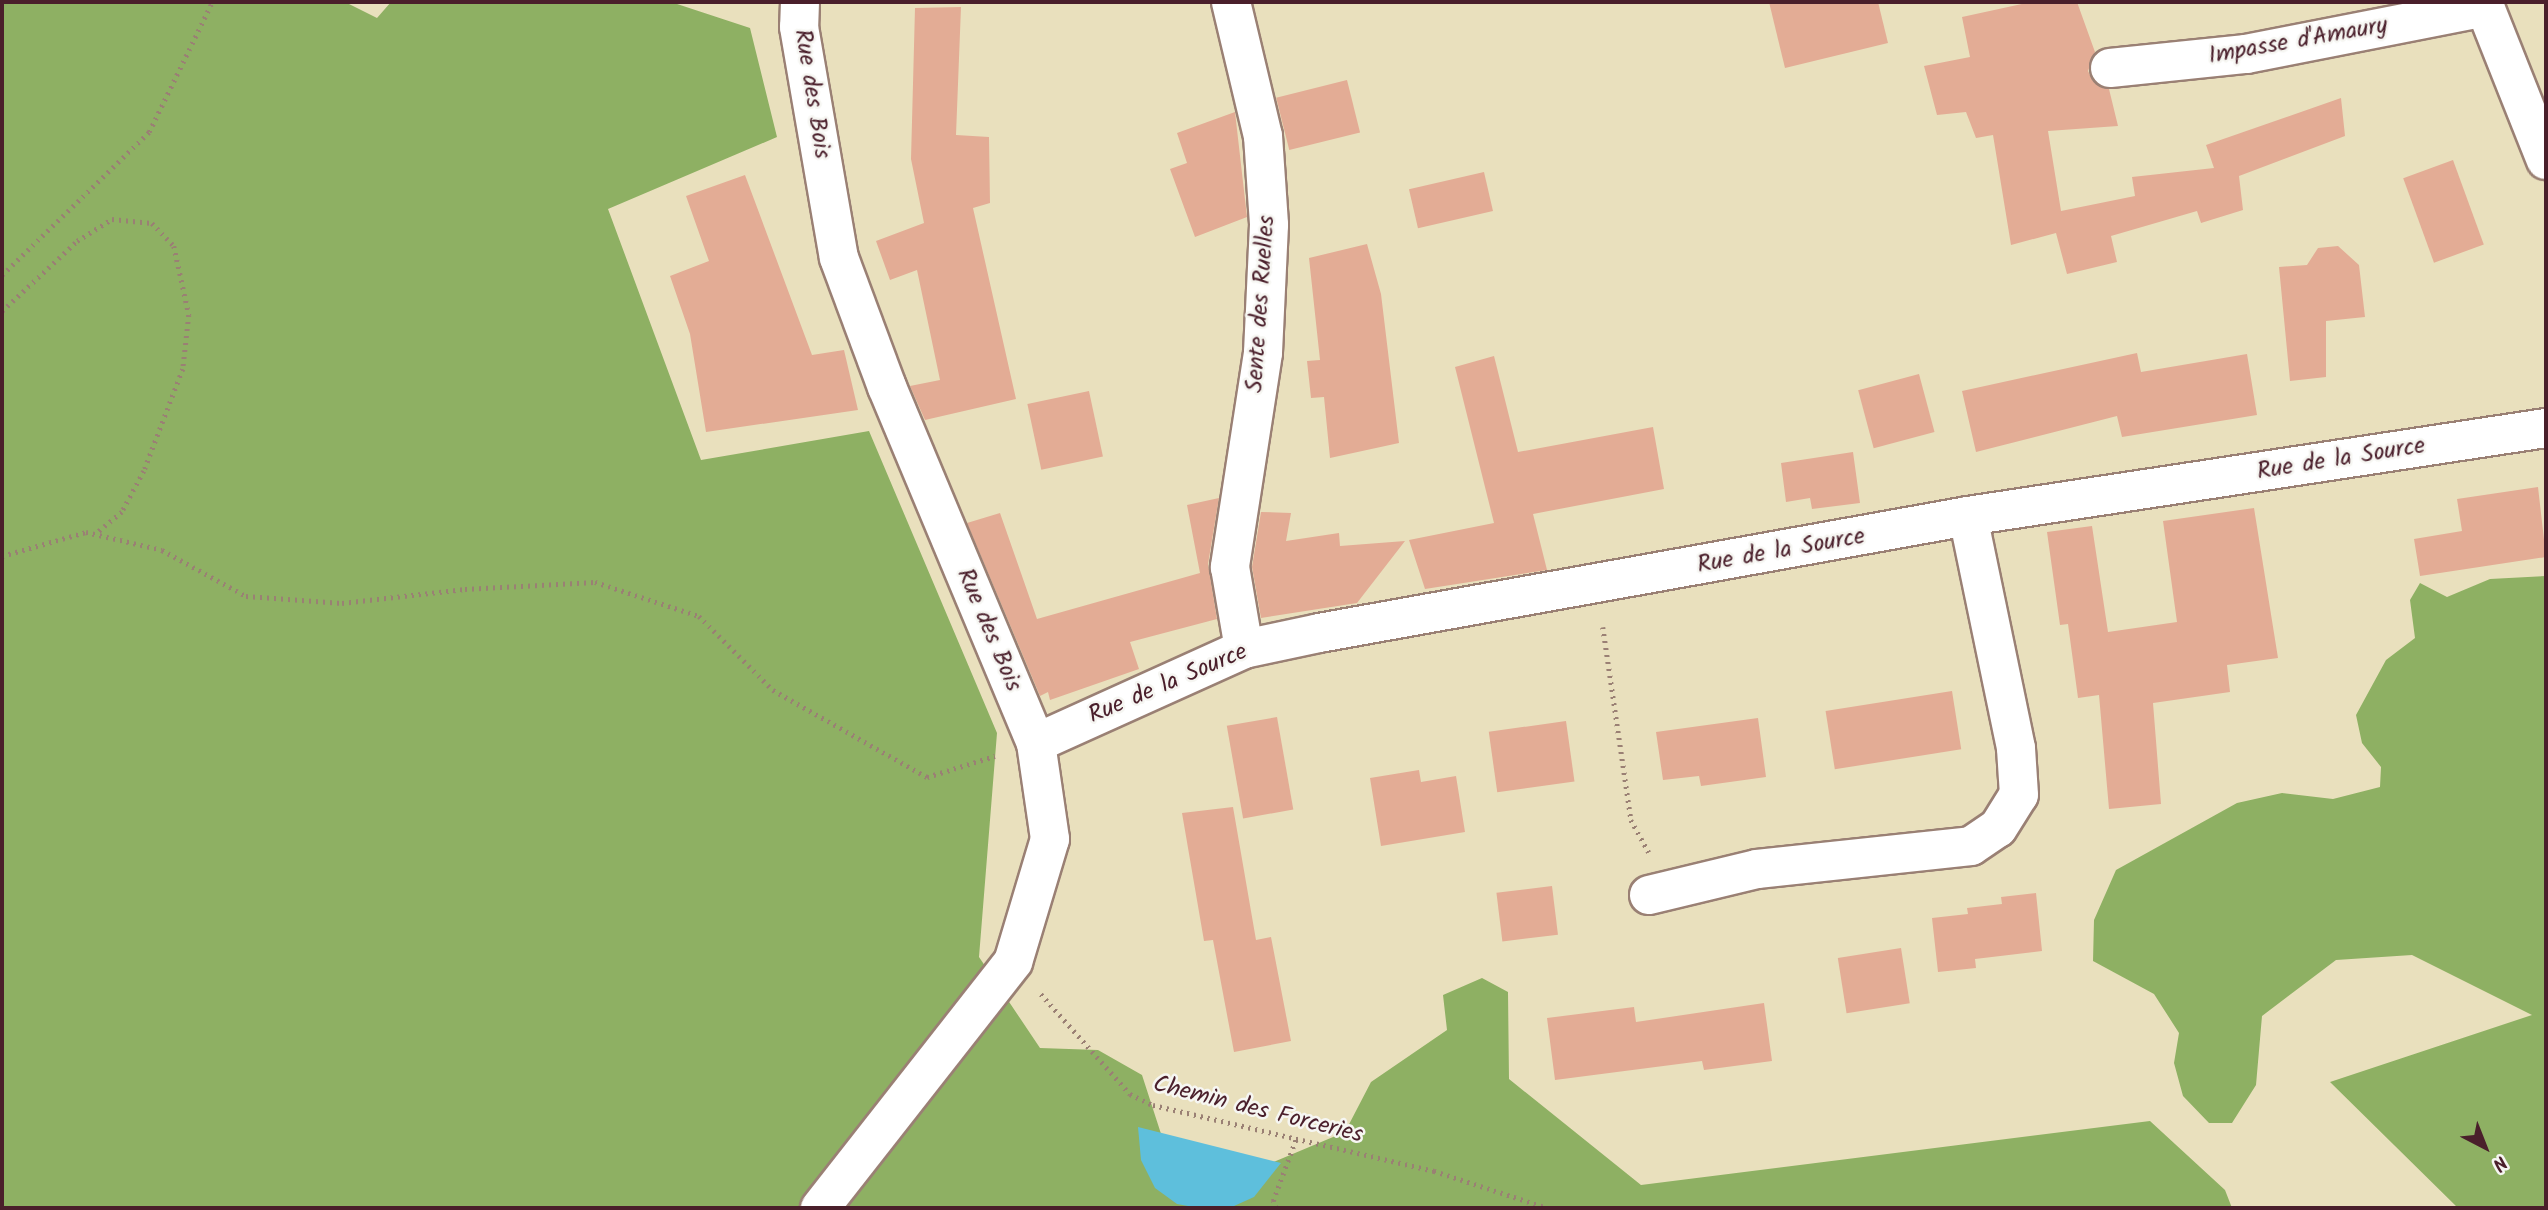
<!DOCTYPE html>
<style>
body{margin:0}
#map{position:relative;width:2548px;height:1210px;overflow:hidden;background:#e9e0bd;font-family:Kalam,sans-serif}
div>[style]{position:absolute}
.forest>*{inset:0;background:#8eb063}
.water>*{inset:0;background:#5ebfdc}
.building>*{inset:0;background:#e3ac95;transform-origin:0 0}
.path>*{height:4.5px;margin-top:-2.25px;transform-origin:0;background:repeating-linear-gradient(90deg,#9a8074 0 2px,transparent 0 7px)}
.roads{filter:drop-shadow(2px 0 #9a8074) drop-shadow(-2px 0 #9a8074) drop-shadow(0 2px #9a8074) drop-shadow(0 -2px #9a8074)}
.street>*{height:38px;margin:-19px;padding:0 19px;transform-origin:19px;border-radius:19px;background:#fff}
.secondary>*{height:38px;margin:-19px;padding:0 19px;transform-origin:19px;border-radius:19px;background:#fff}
span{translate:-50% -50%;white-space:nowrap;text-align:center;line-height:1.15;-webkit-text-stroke:5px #f6f6f2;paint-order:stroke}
.street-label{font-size:24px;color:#4a1f2b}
.frame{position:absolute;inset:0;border:4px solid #4a1f2b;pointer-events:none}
.north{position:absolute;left:2450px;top:1112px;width:70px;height:70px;-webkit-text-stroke:5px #f6f6f2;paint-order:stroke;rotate:138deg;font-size:19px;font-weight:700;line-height:28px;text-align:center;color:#4a1f2b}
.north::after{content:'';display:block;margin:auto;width:24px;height:32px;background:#4a1f2b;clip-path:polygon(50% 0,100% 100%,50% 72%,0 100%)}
</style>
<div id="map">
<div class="forest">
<i style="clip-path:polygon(2px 2px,345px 2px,377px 18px,391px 2px,671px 2px,750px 28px,777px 137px,608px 209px,701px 460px,869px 431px,997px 733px,979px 957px,1040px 1048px,1098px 1050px,1142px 1075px,1174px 1174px,1224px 1183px,1345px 1132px,1371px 1082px,1447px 1030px,1443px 995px,1482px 978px,1508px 992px,1509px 1079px,1641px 1185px,2150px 1121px,2225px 1190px,2232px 1208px,2px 1208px)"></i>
<i style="clip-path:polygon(2546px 576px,2546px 1208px,2458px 1208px,2330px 1082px,2532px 1015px,2412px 955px,2336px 960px,2262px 1016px,2256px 1085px,2232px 1123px,2209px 1123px,2183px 1096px,2174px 1063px,2179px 1033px,2154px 994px,2093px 961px,2094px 920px,2116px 870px,2237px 803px,2282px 793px,2333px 799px,2380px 787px,2381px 767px,2362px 743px,2356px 715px,2386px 660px,2415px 638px,2410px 600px,2420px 583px,2447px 597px,2490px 579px)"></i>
</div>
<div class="water">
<i style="clip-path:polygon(1138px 1127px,1281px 1163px,1254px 1197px,1234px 1206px,1199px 1208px,1177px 1204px,1155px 1188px,1141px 1160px)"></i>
</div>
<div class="building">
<i style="clip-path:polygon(1769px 2px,1878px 2px,1888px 43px,1785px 68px)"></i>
<i style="clip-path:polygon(2031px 2px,2077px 2px,2095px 52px,2088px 71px,2093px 81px,2109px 89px,2118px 126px,2048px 131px,2061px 211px,2135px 196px,2132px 177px,2214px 168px,2206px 145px,2341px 98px,2345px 136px,2239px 176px,2243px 210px,2201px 223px,2197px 211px,2111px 236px,2117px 262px,2067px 274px,2056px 233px,2011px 245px,1993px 135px,1976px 138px,1966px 112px,1937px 115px,1924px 66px,1970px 57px,1962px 17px)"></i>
<i style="clip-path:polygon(961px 7px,956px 135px,989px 137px,990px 203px,973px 208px,1016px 399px,925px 420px,910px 386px,940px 380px,917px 270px,890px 280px,876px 241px,924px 223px,911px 159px,915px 8px)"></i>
<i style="left:1347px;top:80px;width:54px;height:73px;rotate:76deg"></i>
<i style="clip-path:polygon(1235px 112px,1247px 217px,1195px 237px,1170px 169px,1187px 163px,1177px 133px)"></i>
<i style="left:2453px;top:160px;width:90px;height:53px;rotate:70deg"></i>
<i style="left:1484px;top:172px;width:40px;height:77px;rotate:77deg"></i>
<i style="clip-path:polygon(745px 175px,812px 355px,844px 350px,858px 410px,706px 432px,690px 334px,670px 276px,709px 261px,686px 196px)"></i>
<i style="clip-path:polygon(1367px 244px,1381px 294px,1399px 443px,1330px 458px,1324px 397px,1311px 398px,1307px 361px,1320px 360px,1309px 258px)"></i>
<i style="clip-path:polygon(2338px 246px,2359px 265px,2365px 317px,2326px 321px,2326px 377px,2290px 381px,2279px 267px,2307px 265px,2318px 248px)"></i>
<i style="clip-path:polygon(2137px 353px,2141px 372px,2247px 354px,2257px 415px,2122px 437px,2117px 416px,1976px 452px,1962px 391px)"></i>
<i style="clip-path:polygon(1494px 356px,1518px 452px,1653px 427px,1664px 489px,1533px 514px,1547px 570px,1425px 589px,1409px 540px,1494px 523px,1455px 367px)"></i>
<i style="left:1919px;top:374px;width:60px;height:63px;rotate:75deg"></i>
<i style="left:1089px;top:391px;width:67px;height:63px;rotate:78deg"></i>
<i style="clip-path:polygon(1853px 452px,1860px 503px,1812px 509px,1810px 498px,1786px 502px,1781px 463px)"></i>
<i style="clip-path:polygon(2538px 487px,2546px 557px,2420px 576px,2414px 539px,2462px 531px,2457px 499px)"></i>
<i style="clip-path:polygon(1219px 498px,1208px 564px,1217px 619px,1130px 642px,1139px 669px,1050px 700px,1048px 692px,1040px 696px,967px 523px,1000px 513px,1037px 619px,1200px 573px,1187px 505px)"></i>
<i style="clip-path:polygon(2254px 508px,2278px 658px,2227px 665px,2230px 692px,2153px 703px,2161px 804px,2109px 809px,2099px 695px,2078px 698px,2068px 624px,2060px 625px,2047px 532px,2092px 526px,2108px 632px,2177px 622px,2163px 521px)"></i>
<i style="clip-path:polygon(1261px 512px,1291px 513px,1286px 541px,1339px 533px,1340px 546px,1405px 541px,1357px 603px,1261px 618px,1252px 567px)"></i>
<i style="left:1952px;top:691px;width:59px;height:128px;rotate:81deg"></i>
<i style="left:1277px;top:717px;width:94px;height:51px;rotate:80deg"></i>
<i style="clip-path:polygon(1758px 718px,1766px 777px,1701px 786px,1699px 776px,1663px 780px,1656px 732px)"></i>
<i style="left:1566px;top:721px;width:61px;height:78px;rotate:82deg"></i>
<i style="clip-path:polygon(1419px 770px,1421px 782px,1456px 776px,1465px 832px,1381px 846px,1370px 778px)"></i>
<i style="clip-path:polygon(1233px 807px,1256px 940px,1271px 937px,1291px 1041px,1234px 1052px,1213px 940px,1204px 941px,1182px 813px)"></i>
<i style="left:1552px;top:886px;width:49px;height:56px;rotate:83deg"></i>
<i style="clip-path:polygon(2036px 893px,2042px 951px,1975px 959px,1976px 968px,1938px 972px,1932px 918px,1968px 914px,1967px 908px,2002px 904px,2001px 897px)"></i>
<i style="left:1901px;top:948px;width:56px;height:64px;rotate:81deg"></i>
<i style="clip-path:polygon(1764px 1003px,1772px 1061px,1704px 1070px,1702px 1061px,1555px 1080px,1547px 1018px,1634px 1007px,1636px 1022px)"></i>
</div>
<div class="path">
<i style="left:2px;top:275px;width:205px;rotate:-44.2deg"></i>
<i style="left:149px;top:132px;width:144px;rotate:-64.1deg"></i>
<i style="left:2px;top:311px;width:103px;rotate:-43deg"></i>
<i style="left:77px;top:241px;width:41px;rotate:-32.2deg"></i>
<i style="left:112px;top:219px;width:40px;rotate:5.7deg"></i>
<i style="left:152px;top:223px;width:32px;rotate:46deg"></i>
<i style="left:174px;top:246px;width:71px;rotate:77.7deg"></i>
<i style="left:189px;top:315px;width:54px;rotate:96.3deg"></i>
<i style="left:183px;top:369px;width:109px;rotate:110.9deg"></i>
<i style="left:144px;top:471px;width:47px;rotate:118.2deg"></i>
<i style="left:122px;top:512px;width:33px;rotate:140deg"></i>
<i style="left:2px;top:556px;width:87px;rotate:-15.9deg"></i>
<i style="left:86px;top:532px;width:78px;rotate:13.3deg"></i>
<i style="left:162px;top:550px;width:96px;rotate:28.7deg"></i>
<i style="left:246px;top:596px;width:96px;rotate:4.2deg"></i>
<i style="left:342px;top:603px;width:124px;rotate:-6.5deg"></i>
<i style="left:465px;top:589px;width:130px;rotate:-3.1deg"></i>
<i style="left:595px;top:582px;width:109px;rotate:18.1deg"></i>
<i style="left:699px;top:616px;width:105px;rotate:45deg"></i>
<i style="left:773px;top:690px;width:177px;rotate:29.5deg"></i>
<i style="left:927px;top:777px;width:71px;rotate:-17.2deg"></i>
<i style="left:1603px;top:627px;width:195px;rotate:81.7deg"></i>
<i style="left:1631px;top:820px;width:37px;rotate:61deg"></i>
<i style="left:1041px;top:994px;width:134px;rotate:48.3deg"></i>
<i style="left:1130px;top:1094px;width:25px;rotate:26deg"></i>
<i style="left:1153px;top:1105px;width:289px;rotate:13.2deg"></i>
<i style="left:1434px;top:1171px;width:120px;rotate:18deg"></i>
<i style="left:1276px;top:1208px;width:8px;rotate:-113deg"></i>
<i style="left:1273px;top:1201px;width:66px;rotate:-69.6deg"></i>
</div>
<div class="roads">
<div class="street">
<i style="left:1231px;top:2px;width:138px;rotate:76.6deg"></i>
<i style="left:1263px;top:136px;width:89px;rotate:86.1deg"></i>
<i style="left:1269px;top:225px;width:128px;rotate:92.7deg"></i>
<i style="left:1263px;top:353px;width:217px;rotate:98.8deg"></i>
<i style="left:1230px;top:567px;width:83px;rotate:80.3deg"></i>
<i style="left:2483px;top:2px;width:170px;rotate:68.3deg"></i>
<i style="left:2110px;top:68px;width:137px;rotate:-5.9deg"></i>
<i style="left:2246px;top:54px;width:244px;rotate:-11.1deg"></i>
<i style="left:1036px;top:743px;width:228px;rotate:-24.3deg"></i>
<i style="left:1244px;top:649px;width:77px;rotate:-12deg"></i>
<i style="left:1319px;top:633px;width:659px;rotate:-10.22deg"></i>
<i style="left:1968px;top:516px;width:585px;rotate:-8.66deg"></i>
<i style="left:1649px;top:895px;width:111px;rotate:-13.5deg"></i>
<i style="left:1757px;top:869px;width:215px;rotate:-6.1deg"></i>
<i style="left:1971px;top:846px;width:32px;rotate:-34deg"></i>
<i style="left:1998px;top:828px;width:39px;rotate:-58deg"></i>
<i style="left:2019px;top:795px;width:47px;rotate:-93.7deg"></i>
<i style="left:2016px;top:748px;width:237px;rotate:-101.7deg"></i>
</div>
<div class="secondary">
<i style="left:800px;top:2px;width:25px;rotate:92deg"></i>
<i style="left:799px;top:27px;width:234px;rotate:80.2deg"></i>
<i style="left:839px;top:258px;width:138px;rotate:69.6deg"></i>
<i style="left:887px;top:387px;width:386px;rotate:67.3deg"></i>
<i style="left:1036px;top:743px;width:97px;rotate:81.7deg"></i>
<i style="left:1050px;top:839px;width:128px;rotate:106.7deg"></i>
<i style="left:1013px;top:962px;width:313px;rotate:128.1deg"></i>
</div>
</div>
<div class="street-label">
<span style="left:2298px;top:41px;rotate:-10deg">Impasse d'Amaury</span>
<span style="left:812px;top:94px;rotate:81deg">Rue des Bois</span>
<span style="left:1261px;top:304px;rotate:-86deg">Sente des Ruelles</span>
<span style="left:2341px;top:459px;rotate:-9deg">Rue de la Source</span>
<span style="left:1781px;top:551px;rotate:-10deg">Rue de la Source</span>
<span style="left:989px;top:630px;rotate:67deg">Rue des Bois</span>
<span style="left:1168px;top:684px;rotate:-23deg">Rue de la Source</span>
<span style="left:1258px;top:1110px;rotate:14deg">Chemin des Forceries</span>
</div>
<div class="frame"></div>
<div class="north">N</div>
</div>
